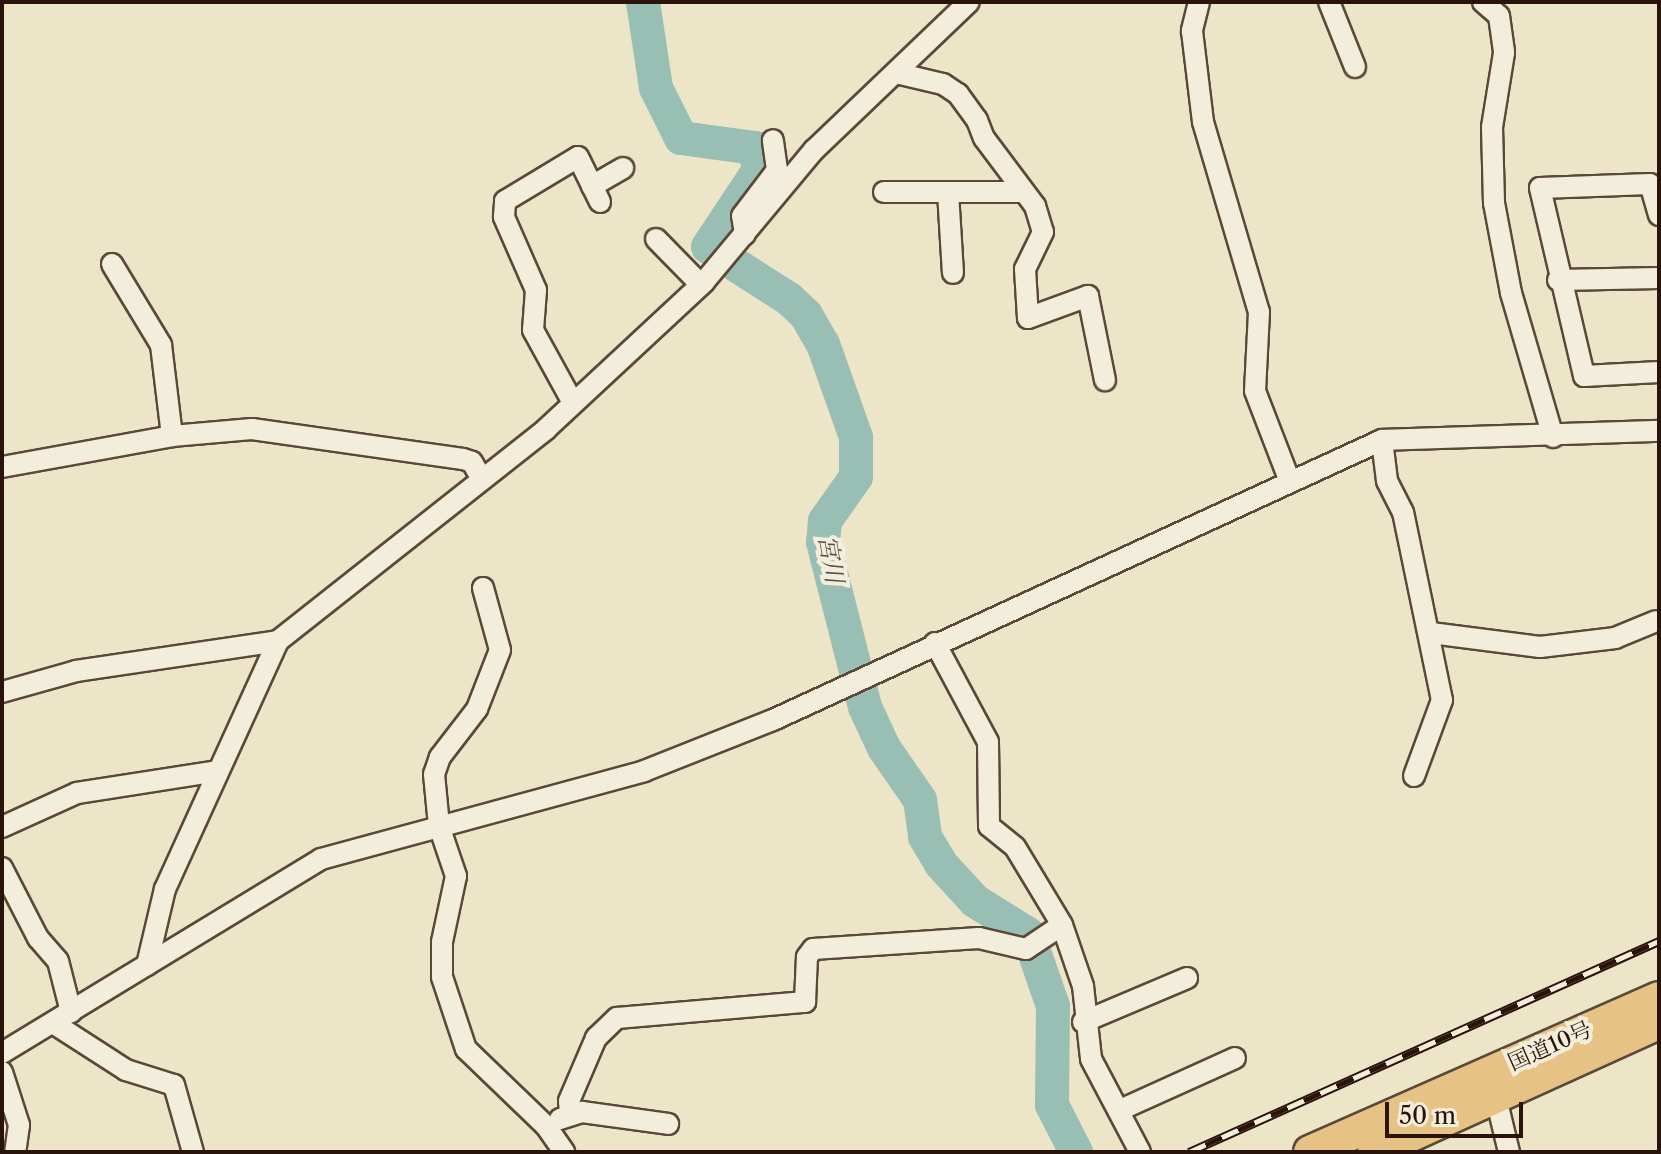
<!DOCTYPE html>
<meta charset="utf-8">
<style>
body{margin:0}
#map{position:relative;width:1661px;height:1154px;overflow:hidden;background:#ede5c7;font-family:"Libre Caslon Text","Noto Serif JP",serif}
div>[style]{position:absolute}
.river>*{height:34px;margin:-17px;padding:0 17px;transform-origin:17px;border-radius:17px;background:#99bfb4}
.roads{filter:drop-shadow(2px 0 #5a4839) drop-shadow(-2px 0 #5a4839) drop-shadow(0 2px #5a4839) drop-shadow(0 -2px #5a4839)}
.minor>*{height:20px;margin:-10px;padding:0 10px;transform-origin:10px;border-radius:10px;background:#f3eedb}
.trunk>*{height:32px;margin:-16px;padding:0 16px;transform-origin:16px;border-radius:16px;background:#e6c284}
.rail>*{height:9px;margin-top:-4.5px;transform-origin:0;background:repeating-linear-gradient(90deg,#f3eedb 0 18px,#29130a 0 36px);box-sizing:border-box;border-block:2px solid #29130a}
span{translate:-50% -50%;white-space:nowrap;text-align:center;line-height:1.15;-webkit-text-stroke:8px #f3eedb;paint-order:stroke}
.street-label{font-size:22px;color:#29130a}
.water-label{font-size:24px;color:#504f46;font-style:italic}
.frame{position:absolute;inset:0;border:4px solid #29130a;pointer-events:none}
.scale{position:absolute;left:1385px;top:1102px;width:138px;height:36px;box-sizing:border-box;border:4px solid #29130a;border-top:0;padding-left:10px;font-size:24px;line-height:28px;white-space:nowrap;color:#29130a;-webkit-text-stroke:6px #f3eedb;paint-order:stroke}
</style>
<div id="map">
<div class="river">
<i style="left:643px;top:2px;width:87px;rotate:81.4deg"></i>
<i style="left:656px;top:88px;width:56px;rotate:63.4deg"></i>
<i style="left:681px;top:138px;width:75px;rotate:7.7deg"></i>
<i style="left:755px;top:148px;width:22px;rotate:80deg"></i>
<i style="left:759px;top:170px;width:92px;rotate:123.5deg"></i>
<i style="left:708px;top:247px;width:96px;rotate:32.7deg"></i>
<i style="left:789px;top:299px;width:23px;rotate:43deg"></i>
<i style="left:806px;top:315px;width:34px;rotate:60deg"></i>
<i style="left:823px;top:344px;width:99px;rotate:70.5deg"></i>
<i style="left:856px;top:437px;width:40px;rotate:90deg"></i>
<i style="left:856px;top:477px;width:54px;rotate:125.2deg"></i>
<i style="left:825px;top:521px;width:21px;rotate:95deg"></i>
<i style="left:823px;top:542px;width:170px;rotate:75.7deg"></i>
<i style="left:865px;top:707px;width:45px;rotate:65.1deg"></i>
<i style="left:884px;top:748px;width:63px;rotate:55.3deg"></i>
<i style="left:920px;top:800px;width:37px;rotate:82deg"></i>
<i style="left:925px;top:837px;width:31px;rotate:59deg"></i>
<i style="left:941px;top:864px;width:50px;rotate:47.4deg"></i>
<i style="left:975px;top:901px;width:62px;rotate:31.9deg"></i>
<i style="left:1028px;top:934px;width:76px;rotate:70.9deg"></i>
<i style="left:1053px;top:1006px;width:99px;rotate:90.6deg"></i>
<i style="left:1052px;top:1105px;width:53px;rotate:62.9deg"></i>
</div>
<div class="roads">
<div class="minor">
<i style="left:1199px;top:2px;width:30px;rotate:104deg"></i>
<i style="left:1192px;top:31px;width:92px;rotate:83.1deg"></i>
<i style="left:1203px;top:122px;width:198px;rotate:73.6deg"></i>
<i style="left:1259px;top:312px;width:79px;rotate:92.9deg"></i>
<i style="left:1255px;top:391px;width:94px;rotate:68.9deg"></i>
<i style="left:1329px;top:2px;width:70px;rotate:68.2deg"></i>
<i style="left:1483px;top:2px;width:21px;rotate:41deg"></i>
<i style="left:1499px;top:16px;width:37px;rotate:82deg"></i>
<i style="left:1504px;top:53px;width:75px;rotate:99.2deg"></i>
<i style="left:1492px;top:127px;width:76px;rotate:88.5deg"></i>
<i style="left:1494px;top:203px;width:92px;rotate:79.3deg"></i>
<i style="left:1511px;top:293px;width:150px;rotate:73.7deg"></i>
<i style="left:896px;top:73px;width:48px;rotate:13.2deg"></i>
<i style="left:943px;top:84px;width:18px;rotate:34deg"></i>
<i style="left:958px;top:94px;width:32px;rotate:54deg"></i>
<i style="left:977px;top:120px;width:19px;rotate:69deg"></i>
<i style="left:984px;top:138px;width:85px;rotate:53.1deg"></i>
<i style="left:1035px;top:206px;width:27px;rotate:73deg"></i>
<i style="left:1043px;top:232px;width:41px;rotate:115.9deg"></i>
<i style="left:1025px;top:269px;width:49px;rotate:86.5deg"></i>
<i style="left:1028px;top:318px;width:64px;rotate:-20.1deg"></i>
<i style="left:1088px;top:296px;width:86px;rotate:78.6deg"></i>
<i style="left:592px;top:186px;width:36px;rotate:-30deg"></i>
<i style="left:884px;top:192px;width:140px"></i>
<i style="left:948px;top:192px;width:81px;rotate:86.5deg"></i>
<i style="left:1659px;top:215px;width:32px;rotate:-106deg"></i>
<i style="left:1650px;top:184px;width:110px;rotate:177.9deg"></i>
<i style="left:1540px;top:188px;width:193px;rotate:76.8deg"></i>
<i style="left:1584px;top:376px;width:75px;rotate:-3.1deg"></i>
<i style="left:745px;top:234px;width:18px;rotate:-99deg"></i>
<i style="left:742px;top:216px;width:58px;rotate:-52.7deg"></i>
<i style="left:777px;top:170px;width:30px;rotate:-98deg"></i>
<i style="left:656px;top:239px;width:64px;rotate:45.6deg"></i>
<i style="left:112px;top:264px;width:95px;rotate:58.8deg"></i>
<i style="left:161px;top:345px;width:92px;rotate:83.1deg"></i>
<i style="left:1558px;top:280px;width:101px;rotate:-1.1deg"></i>
<i style="left:572px;top:401px;width:81px;rotate:-118.8deg"></i>
<i style="left:533px;top:330px;width:40px;rotate:-85.7deg"></i>
<i style="left:536px;top:290px;width:80px;rotate:-113.7deg"></i>
<i style="left:504px;top:217px;width:16px;rotate:-86deg"></i>
<i style="left:505px;top:201px;width:85px;rotate:-31.1deg"></i>
<i style="left:578px;top:157px;width:50px;rotate:63.9deg"></i>
<i style="left:1382px;top:440px;width:41px;rotate:83deg"></i>
<i style="left:1387px;top:481px;width:35px;rotate:63deg"></i>
<i style="left:1403px;top:512px;width:192px;rotate:78.3deg"></i>
<i style="left:1442px;top:700px;width:81px;rotate:110.2deg"></i>
<i style="left:2px;top:467px;width:173px;rotate:-10.3deg"></i>
<i style="left:172px;top:436px;width:80px;rotate:-5deg"></i>
<i style="left:252px;top:429px;width:213px;rotate:8.1deg"></i>
<i style="left:463px;top:459px;width:9px;rotate:18deg"></i>
<i style="left:472px;top:462px;width:20px;rotate:60deg"></i>
<i style="left:483px;top:588px;width:64px;rotate:74.7deg"></i>
<i style="left:500px;top:650px;width:63px;rotate:111.3deg"></i>
<i style="left:477px;top:709px;width:61px;rotate:127.6deg"></i>
<i style="left:440px;top:757px;width:18px;rotate:109deg"></i>
<i style="left:434px;top:774px;width:52px;rotate:84.5deg"></i>
<i style="left:439px;top:826px;width:53px;rotate:71.2deg"></i>
<i style="left:456px;top:876px;width:67px;rotate:102deg"></i>
<i style="left:442px;top:942px;width:35px;rotate:90deg"></i>
<i style="left:442px;top:977px;width:76px;rotate:71.6deg"></i>
<i style="left:466px;top:1049px;width:111px;rotate:43.9deg"></i>
<i style="left:546px;top:1126px;width:32px;rotate:55deg"></i>
<i style="left:1431px;top:633px;width:110px;rotate:7.3deg"></i>
<i style="left:1540px;top:647px;width:76px;rotate:-6.8deg"></i>
<i style="left:1615px;top:638px;width:44px;rotate:-22.5deg"></i>
<i style="left:935px;top:643px;width:112px;rotate:61.8deg"></i>
<i style="left:988px;top:742px;width:84px;rotate:89.3deg"></i>
<i style="left:989px;top:826px;width:33px;rotate:39deg"></i>
<i style="left:1015px;top:847px;width:91px;rotate:58.9deg"></i>
<i style="left:1062px;top:925px;width:65px;rotate:71deg"></i>
<i style="left:1083px;top:986px;width:73px;rotate:83.7deg"></i>
<i style="left:1091px;top:1059px;width:105px;rotate:62.2deg"></i>
<i style="left:2px;top:692px;width:77px;rotate:-15.8deg"></i>
<i style="left:76px;top:671px;width:204px;rotate:-8.4deg"></i>
<i style="left:2px;top:827px;width:82px;rotate:-24.4deg"></i>
<i style="left:77px;top:793px;width:142px;rotate:-8.9deg"></i>
<i style="left:2px;top:868px;width:79px;rotate:62.8deg"></i>
<i style="left:38px;top:938px;width:30px;rotate:49deg"></i>
<i style="left:58px;top:961px;width:53px;rotate:75.7deg"></i>
<i style="left:147px;top:965px;width:78px;rotate:-76.7deg"></i>
<i style="left:165px;top:889px;width:273px;rotate:-65.5deg"></i>
<i style="left:278px;top:641px;width:342px;rotate:-38.3deg"></i>
<i style="left:546px;top:429px;width:216px;rotate:-42.9deg"></i>
<i style="left:704px;top:282px;width:172px;rotate:-50.2deg"></i>
<i style="left:814px;top:150px;width:214px;rotate:-43.7deg"></i>
<i style="left:1083px;top:1022px;width:113px;rotate:-22.9deg"></i>
<i style="left:53px;top:1023px;width:87px;rotate:32.8deg"></i>
<i style="left:126px;top:1070px;width:50px;rotate:17.4deg"></i>
<i style="left:174px;top:1085px;width:70px;rotate:74.2deg"></i>
<i style="left:2px;top:1053px;width:373px;rotate:-31.3deg"></i>
<i style="left:321px;top:859px;width:335px;rotate:-15.2deg"></i>
<i style="left:644px;top:771px;width:139px;rotate:-21.6deg"></i>
<i style="left:773px;top:720px;width:670px;rotate:-24.69deg"></i>
<i style="left:1382px;top:440px;width:277px;rotate:-1.9deg"></i>
<i style="left:2px;top:1072px;width:56px;rotate:72.2deg"></i>
<i style="left:19px;top:1125px;width:27px;rotate:98deg"></i>
<i style="left:1496px;top:1098px;width:56px;rotate:76.5deg"></i>
<i style="left:1120px;top:1110px;width:126px;rotate:-24.3deg"></i>
<i style="left:570px;top:1114px;width:13px;rotate:-94deg"></i>
<i style="left:569px;top:1101px;width:69px;rotate:-66.8deg"></i>
<i style="left:596px;top:1038px;width:29px;rotate:-44deg"></i>
<i style="left:617px;top:1018px;width:189px;rotate:-4.9deg"></i>
<i style="left:805px;top:1002px;width:45px;rotate:-87.5deg"></i>
<i style="left:807px;top:957px;width:10px;rotate:-53deg"></i>
<i style="left:813px;top:949px;width:166px;rotate:-3.8deg"></i>
<i style="left:979px;top:938px;width:48px;rotate:13.2deg"></i>
<i style="left:1026px;top:949px;width:43px;rotate:-33.7deg"></i>
<i style="left:560px;top:1119px;width:23px;rotate:-18deg"></i>
<i style="left:582px;top:1112px;width:87px;rotate:7.9deg"></i>
</div>
<div class="trunk">
<i style="left:1310px;top:1152px;width:381px;rotate:-23.8deg"></i>
<i style="left:1374px;top:1152px;width:313px;rotate:-24.4deg"></i>
</div>
</div>
<div class="rail">
<i style="left:1189px;top:1152px;width:515px;rotate:-24.18deg"></i>
</div>
<div class="street-label">
<span style="left:1550px;top:1046px;rotate:-24deg">国道10号</span>
</div>
<div class="water-label">
<span style="left:831px;top:559px;rotate:80deg">宮川</span>
</div>
<div class="frame"></div>
<div class="scale">50 m</div>
</div>
